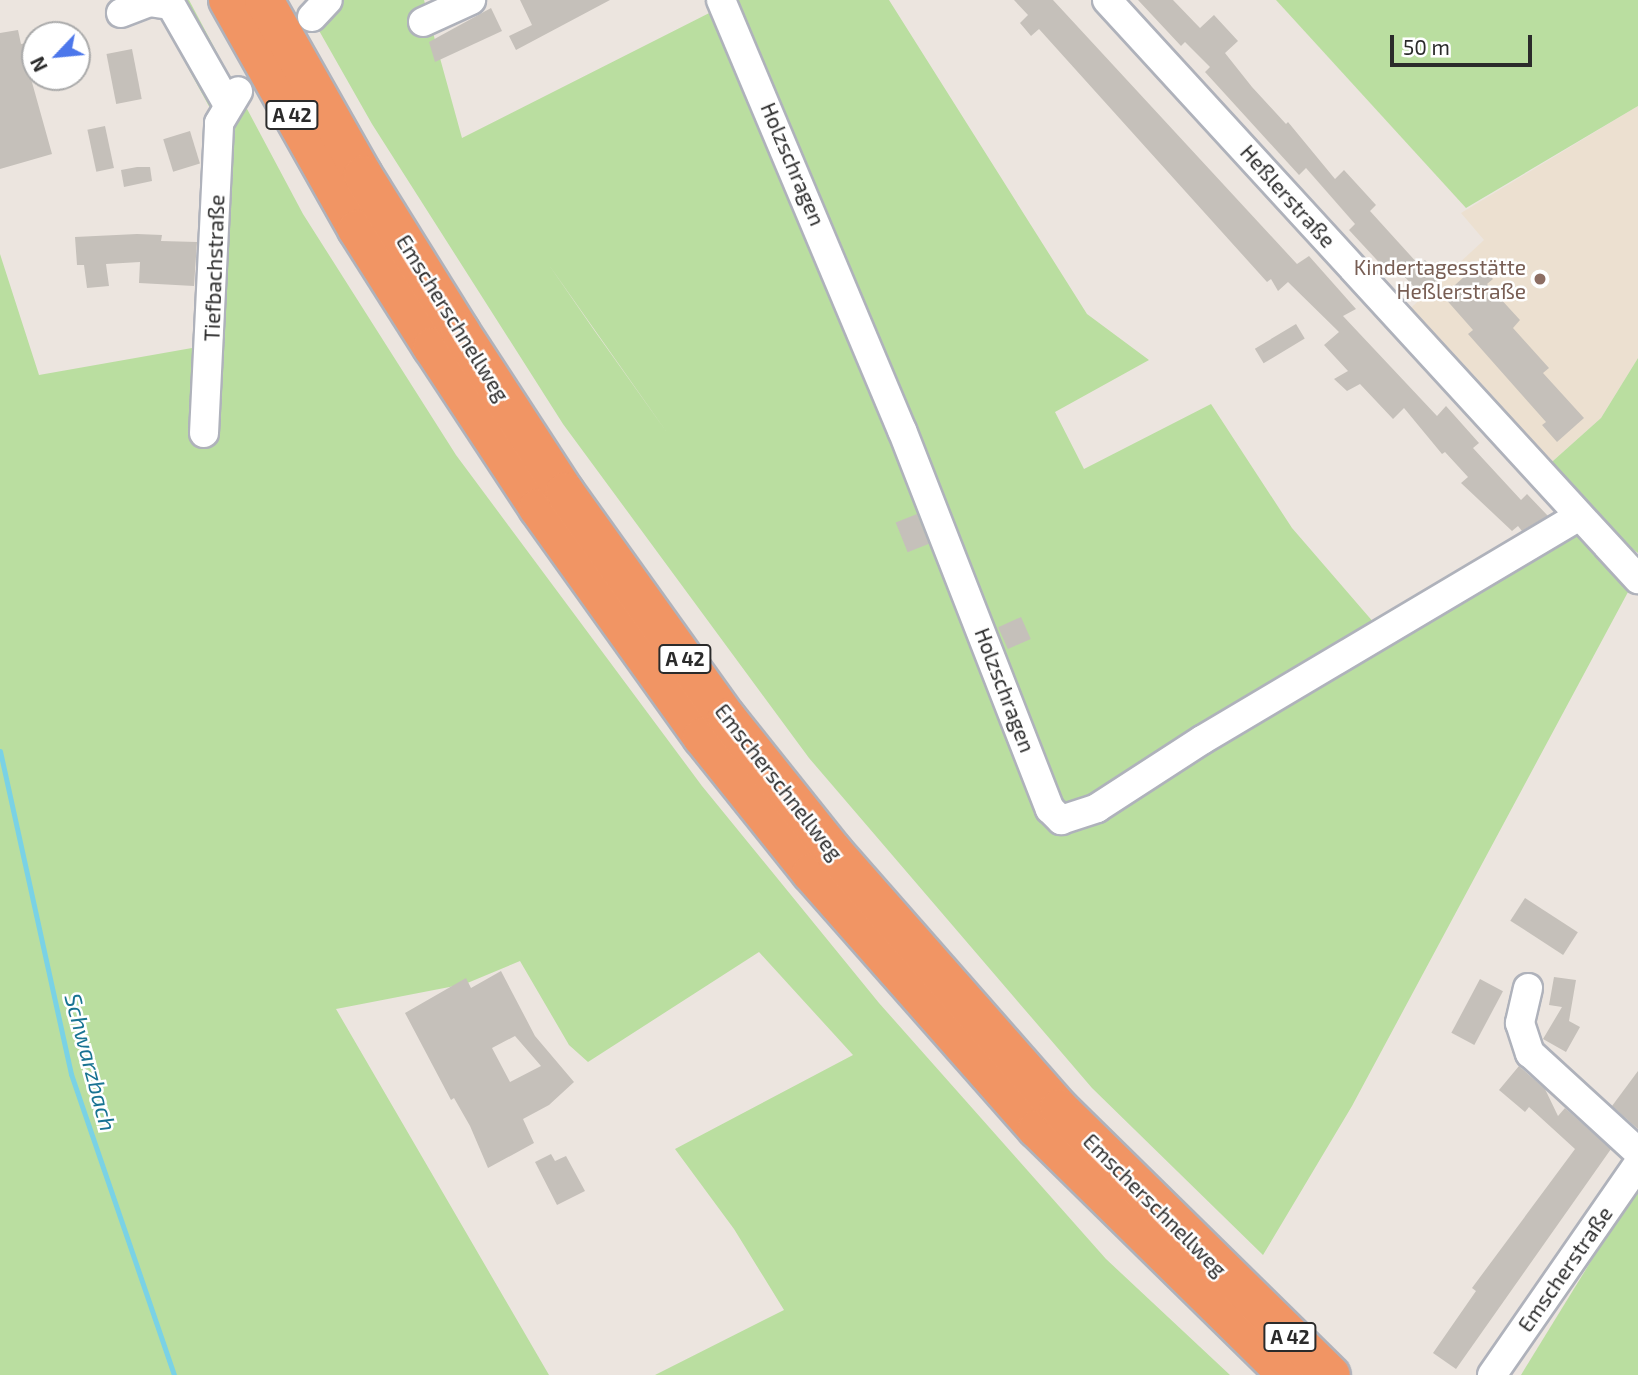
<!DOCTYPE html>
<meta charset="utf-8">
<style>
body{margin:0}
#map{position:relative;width:1638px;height:1375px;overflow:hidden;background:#ece5df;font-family:"Exo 2",sans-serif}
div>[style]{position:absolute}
.education>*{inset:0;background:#ece0d0}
.green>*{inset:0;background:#badea0}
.stream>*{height:5px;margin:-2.5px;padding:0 2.5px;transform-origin:2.5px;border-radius:2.5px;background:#7ad2e5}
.building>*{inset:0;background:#c5c0ba;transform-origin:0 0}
.roads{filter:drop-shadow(2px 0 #afb2bb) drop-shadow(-2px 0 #afb2bb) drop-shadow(0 2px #afb2bb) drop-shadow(0 -2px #afb2bb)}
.minor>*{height:28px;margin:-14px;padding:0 14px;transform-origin:14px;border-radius:14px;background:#fff}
.highway>*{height:38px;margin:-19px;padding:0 19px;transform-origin:19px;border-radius:19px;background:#f19564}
.dots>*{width:19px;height:19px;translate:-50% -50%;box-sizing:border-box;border:4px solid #fff;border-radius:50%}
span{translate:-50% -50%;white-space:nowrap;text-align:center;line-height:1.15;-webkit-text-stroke:5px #fff;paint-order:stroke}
.shield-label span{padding:2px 5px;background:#fff;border:2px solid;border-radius:5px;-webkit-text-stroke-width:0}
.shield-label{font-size:19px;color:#2b2b2b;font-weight:700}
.street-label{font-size:21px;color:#2b2b2b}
.education-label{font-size:21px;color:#785e54}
.right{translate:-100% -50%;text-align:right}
.water-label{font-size:23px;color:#187392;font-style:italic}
.north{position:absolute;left:21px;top:21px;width:70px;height:70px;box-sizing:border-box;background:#fff;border:2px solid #aaa;border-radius:50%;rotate:244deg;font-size:19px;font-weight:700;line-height:28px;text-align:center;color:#2b2b2b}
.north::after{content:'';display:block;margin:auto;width:24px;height:32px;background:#4c77eb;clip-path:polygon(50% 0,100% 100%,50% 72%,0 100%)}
.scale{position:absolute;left:1390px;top:35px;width:142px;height:32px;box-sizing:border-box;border:4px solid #2b2b2b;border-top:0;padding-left:9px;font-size:21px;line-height:24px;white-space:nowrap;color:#2b2b2b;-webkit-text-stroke:5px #fff;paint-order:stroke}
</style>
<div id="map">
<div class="education">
<i style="clip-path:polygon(1638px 106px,1638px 358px,1601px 418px,1544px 469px,1401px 317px,1484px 240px,1461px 213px)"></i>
</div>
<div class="green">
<i style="clip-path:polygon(141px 0,189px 0,303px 214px,456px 455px,702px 786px,879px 1003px,1106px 1259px,1230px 1375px,655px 1375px,784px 1310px,734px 1229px,675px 1149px,853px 1055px,759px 952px,588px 1062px,569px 1045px,520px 961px,465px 984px,336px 1009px,549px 1375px,0 1375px,0 254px,39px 375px,209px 345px,217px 121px,157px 11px)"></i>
<i style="clip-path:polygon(evenodd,331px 0,424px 0,462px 138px,735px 0,889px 0,1087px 314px,1149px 360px,1055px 412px,1084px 469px,1211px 404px,1292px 528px,1381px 631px,1587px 526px,1635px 579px,1352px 1106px,1263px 1255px,1092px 1088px,809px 758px,563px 424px,372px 124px,313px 20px,331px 0,549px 265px,668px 434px,594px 330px,549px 265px)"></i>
<i style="clip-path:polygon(1276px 0,1638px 0,1638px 106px,1466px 208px)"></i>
<i style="clip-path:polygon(1638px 358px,1638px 553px,1584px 512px,1544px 469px,1601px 418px)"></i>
<i style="clip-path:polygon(1638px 1186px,1638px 1375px,1521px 1375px,1631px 1196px)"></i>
</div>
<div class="stream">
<i style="left:0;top:751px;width:331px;rotate:77.6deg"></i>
<i style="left:71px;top:1074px;width:318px;rotate:71.1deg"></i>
</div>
<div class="building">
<i style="clip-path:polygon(520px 0,610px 0,516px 50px,509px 36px,532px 25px)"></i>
<i style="clip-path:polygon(1014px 0,1053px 0,1297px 264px,1309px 256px,1356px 309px,1343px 316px,1437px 416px,1446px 406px,1479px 443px,1473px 448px,1521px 500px,1527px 494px,1548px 516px,1522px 531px,1518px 526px,1512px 531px,1461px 483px,1468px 477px,1445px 452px,1442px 454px,1404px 408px,1393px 419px,1360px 384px,1347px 391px,1334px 379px,1348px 371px,1324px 345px,1339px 332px,1288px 282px,1278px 291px,1271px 279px,1267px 282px,1039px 29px,1031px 36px,1020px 23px,1028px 15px)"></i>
<i style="clip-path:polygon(1138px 0,1173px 0,1200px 28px,1214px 15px,1238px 41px,1225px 53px,1252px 87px,1286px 124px,1288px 122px,1335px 179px,1344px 170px,1376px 205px,1370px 211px,1419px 265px,1425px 260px,1441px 278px,1422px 296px,1395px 266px,1388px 272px,1349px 230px,1355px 224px,1306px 168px,1299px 175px,1205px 72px,1210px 67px,1185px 42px,1181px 46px)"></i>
<i style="clip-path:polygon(491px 8px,502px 31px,435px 62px,429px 42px)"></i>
<i style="clip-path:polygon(18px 30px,21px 44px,35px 42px,35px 67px,28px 68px,52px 154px,0 169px,0 33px)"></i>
<i style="left:132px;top:49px;width:51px;height:26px;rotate:79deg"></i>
<i style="left:105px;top:126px;width:43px;height:18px;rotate:78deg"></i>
<i style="left:190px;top:131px;width:34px;height:28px;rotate:73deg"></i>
<i style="clip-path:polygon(137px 167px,150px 167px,152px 181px,124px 187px,121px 170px)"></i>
<i style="clip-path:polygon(137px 234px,162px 235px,161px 241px,197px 242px,194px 286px,139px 283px,140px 262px,106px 264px,109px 286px,87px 288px,84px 265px,77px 265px,75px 237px)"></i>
<i style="clip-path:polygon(1479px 263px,1493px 279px,1487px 284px,1520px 320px,1513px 328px,1549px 368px,1543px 373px,1584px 418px,1557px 442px,1542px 425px,1546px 422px,1468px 334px,1473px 330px,1443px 296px)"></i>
<i style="left:1296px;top:324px;width:17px;height:48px;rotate:59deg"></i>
<i style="left:917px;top:514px;width:32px;height:23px;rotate:68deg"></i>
<i style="left:1021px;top:617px;width:24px;height:25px;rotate:66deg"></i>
<i style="left:1525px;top:898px;width:63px;height:27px;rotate:33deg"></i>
<i style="clip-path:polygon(evenodd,501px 971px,535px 1036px,574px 1082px,549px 1105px,523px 1119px,534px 1143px,488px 1168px,470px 1126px,454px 1098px,451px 1100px,405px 1013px,466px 978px,471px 988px,501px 971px,515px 1036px,541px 1066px,510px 1082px,492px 1048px,515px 1036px)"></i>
<i style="clip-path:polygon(1554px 977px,1576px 980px,1569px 1021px,1580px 1027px,1566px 1052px,1543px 1039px,1562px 1007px,1549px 1005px)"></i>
<i style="left:1480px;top:979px;width:26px;height:61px;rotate:28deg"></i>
<i style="clip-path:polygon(1519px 1066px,1545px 1089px,1558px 1116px,1565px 1108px,1611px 1149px,1456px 1369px,1433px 1353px,1476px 1291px,1472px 1288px,1575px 1149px,1529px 1107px,1525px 1112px,1499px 1090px)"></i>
<i style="clip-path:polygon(1638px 1071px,1638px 1129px,1612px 1106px)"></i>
<i style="clip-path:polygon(551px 1154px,555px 1161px,566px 1156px,585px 1191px,557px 1205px,535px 1162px)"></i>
</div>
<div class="roads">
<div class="minor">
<i style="left:721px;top:0;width:467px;rotate:67.2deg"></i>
<i style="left:902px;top:430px;width:407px;rotate:68.7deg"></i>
<i style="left:1050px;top:809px;width:16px;rotate:45deg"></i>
<i style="left:1061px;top:820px;width:38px;rotate:-18deg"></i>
<i style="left:1097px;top:808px;width:125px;rotate:-32.9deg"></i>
<i style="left:1202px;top:740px;width:439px;rotate:-30.7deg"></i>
<i style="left:1107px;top:0;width:786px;rotate:47.48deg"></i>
<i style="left:121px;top:13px;width:30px;rotate:-21deg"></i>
<i style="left:149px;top:2px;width:22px;rotate:8deg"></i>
<i style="left:171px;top:5px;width:115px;rotate:60.3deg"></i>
<i style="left:312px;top:17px;width:23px;rotate:-47deg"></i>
<i style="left:423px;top:22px;width:53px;rotate:-24.6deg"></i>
<i style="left:204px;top:433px;width:310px;rotate:-87.2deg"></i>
<i style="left:219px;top:123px;width:37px;rotate:-59deg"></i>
<i style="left:1528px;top:988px;width:36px;rotate:103deg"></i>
<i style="left:1520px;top:1023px;width:32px;rotate:72deg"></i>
<i style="left:1530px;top:1053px;width:147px;rotate:42.5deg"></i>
<i style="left:1492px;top:1375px;width:257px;rotate:-55.3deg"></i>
</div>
<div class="highway">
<i style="left:228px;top:0;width:263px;rotate:60.6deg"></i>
<i style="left:357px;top:229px;width:140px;rotate:57.6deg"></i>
<i style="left:432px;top:347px;width:193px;rotate:56.6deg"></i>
<i style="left:538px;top:508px;width:282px;rotate:54.4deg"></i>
<i style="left:702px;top:737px;width:174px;rotate:51.3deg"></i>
<i style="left:811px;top:873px;width:341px;rotate:48.6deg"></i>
<i style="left:1037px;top:1129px;width:351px;rotate:44.5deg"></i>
<i style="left:264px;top:0;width:201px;rotate:60.5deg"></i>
<i style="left:363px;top:175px;width:184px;rotate:58.1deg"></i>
<i style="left:460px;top:331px;width:192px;rotate:56.9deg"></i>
<i style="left:565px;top:492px;width:278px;rotate:54.4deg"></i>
<i style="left:727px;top:718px;width:171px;rotate:51.4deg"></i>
<i style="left:834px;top:852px;width:341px;rotate:48.7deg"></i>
<i style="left:1059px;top:1108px;width:381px;rotate:44.5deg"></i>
</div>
</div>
<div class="dots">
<i style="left:1540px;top:279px;background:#8d6e63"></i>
</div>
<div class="shield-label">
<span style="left:292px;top:115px">A 42</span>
<span style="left:685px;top:659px">A 42</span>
<span style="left:1290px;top:1337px">A 42</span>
</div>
<div class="street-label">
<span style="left:793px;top:164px;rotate:67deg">Holzschragen</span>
<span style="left:1288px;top:196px;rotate:48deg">Heßlerstraße</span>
<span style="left:214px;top:268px;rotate:-88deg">Tiefbachstraße</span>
<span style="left:453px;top:318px;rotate:58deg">Emscherschnellweg</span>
<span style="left:1005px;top:690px;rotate:69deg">Holzschragen</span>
<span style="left:779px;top:782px;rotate:52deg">Emscherschnellweg</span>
<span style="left:1155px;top:1205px;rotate:45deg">Emscherschnellweg</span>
<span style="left:1565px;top:1269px;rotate:-55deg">Emscherstraße</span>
</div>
<div class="education-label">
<span class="right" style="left:1526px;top:279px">Kindertagesstätte<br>Heßlerstraße</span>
</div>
<div class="water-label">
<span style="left:91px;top:1062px;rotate:75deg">Schwarzbach</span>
</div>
<div class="north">N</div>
<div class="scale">50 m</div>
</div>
